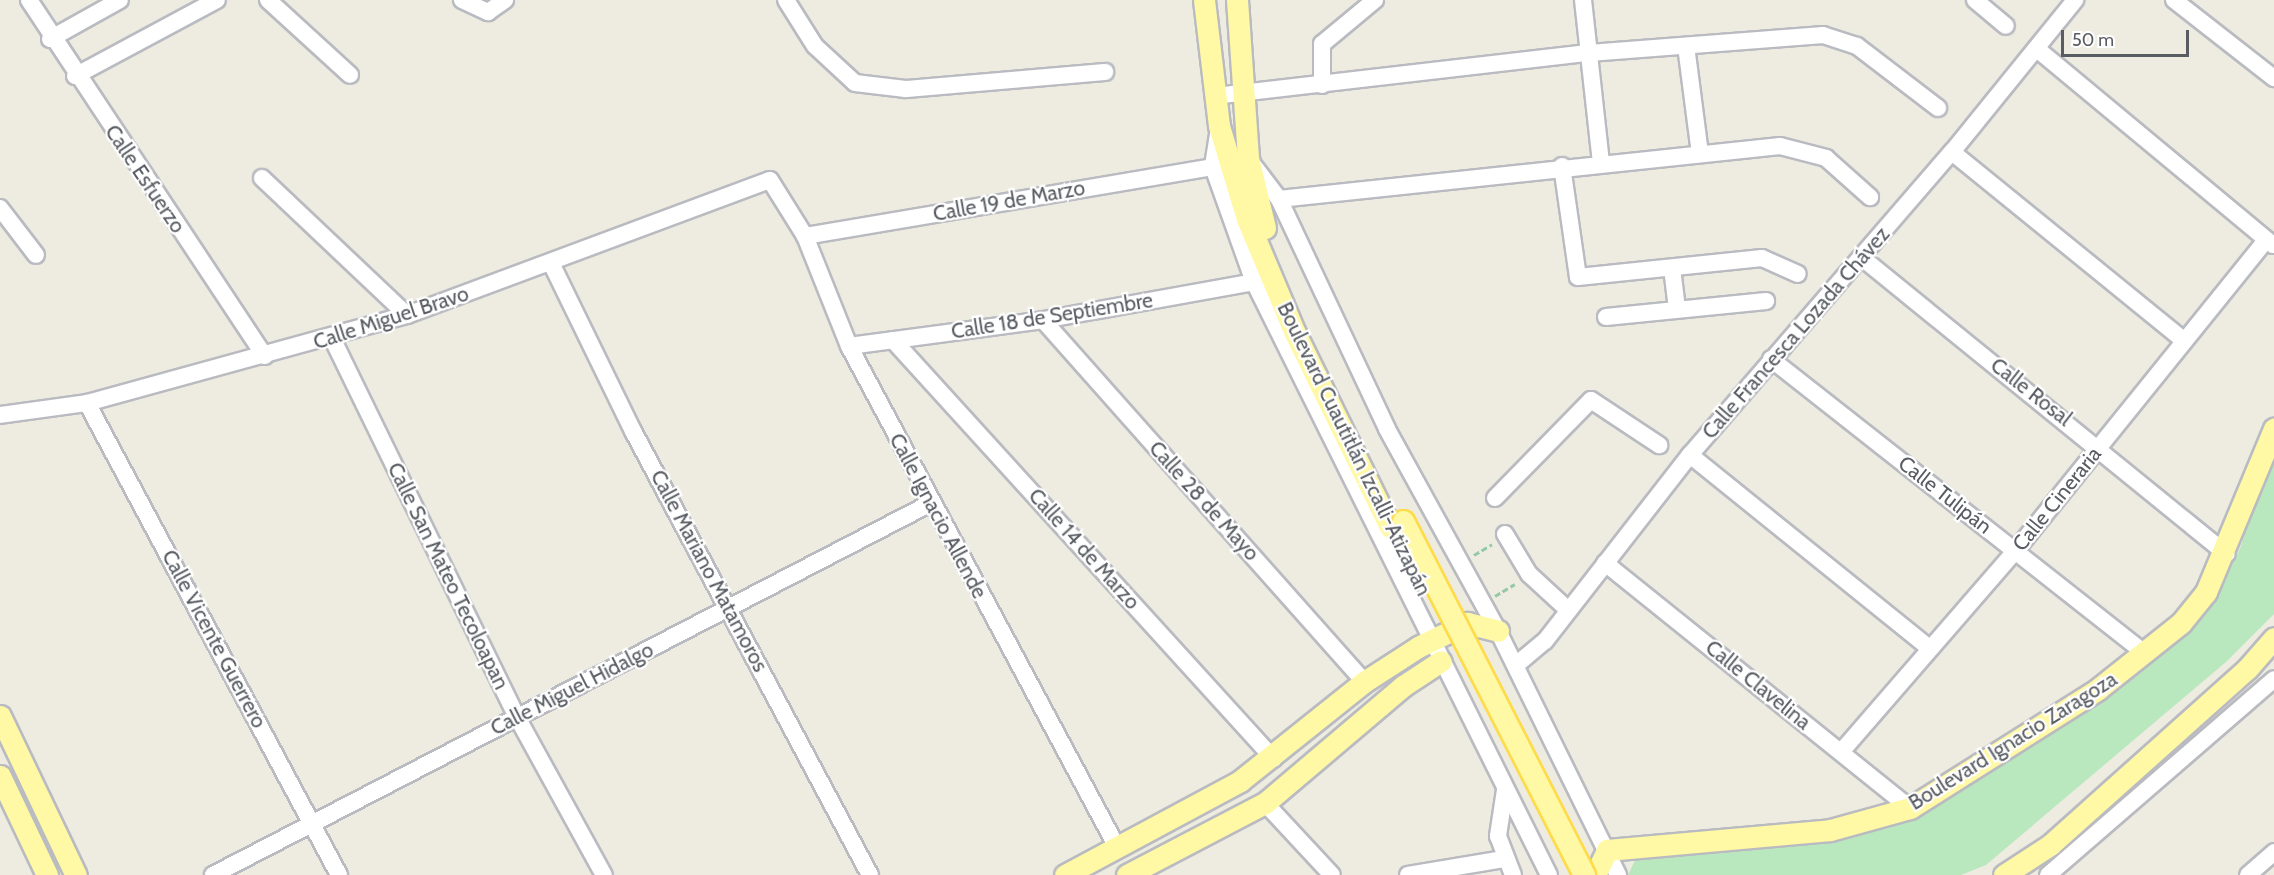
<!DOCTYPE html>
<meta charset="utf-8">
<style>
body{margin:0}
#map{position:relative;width:2274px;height:875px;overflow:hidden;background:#eeece1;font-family:Cabin,sans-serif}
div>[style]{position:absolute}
.green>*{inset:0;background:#bae8be}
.path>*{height:3px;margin-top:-1.5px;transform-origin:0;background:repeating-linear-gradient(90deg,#93c9a7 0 6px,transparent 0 9px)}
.roads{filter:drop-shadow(2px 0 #b9bbc1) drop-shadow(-2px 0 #b9bbc1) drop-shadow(0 2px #b9bbc1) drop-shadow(0 -2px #b9bbc1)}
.minor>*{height:16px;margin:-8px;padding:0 8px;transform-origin:8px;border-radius:8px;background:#fff}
.major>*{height:21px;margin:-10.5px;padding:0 10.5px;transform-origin:10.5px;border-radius:10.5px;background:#fff8a4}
.bridges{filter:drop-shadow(2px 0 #fedb4a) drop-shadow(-2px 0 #fedb4a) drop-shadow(0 2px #fedb4a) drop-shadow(0 -2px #fedb4a)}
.major-bridge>*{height:21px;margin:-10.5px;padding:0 10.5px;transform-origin:10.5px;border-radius:10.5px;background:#fff8a4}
span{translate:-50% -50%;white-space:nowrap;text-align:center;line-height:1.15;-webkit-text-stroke:4.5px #fff;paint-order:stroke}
.street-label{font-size:21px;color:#595d63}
.scale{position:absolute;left:2061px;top:30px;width:128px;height:27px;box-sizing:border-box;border:3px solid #595d63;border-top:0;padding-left:8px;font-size:18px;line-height:21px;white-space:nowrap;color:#595d63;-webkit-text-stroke:4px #fff;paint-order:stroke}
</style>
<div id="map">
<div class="green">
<i style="clip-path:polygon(2274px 432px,2274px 614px,2226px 662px,1986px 865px,1961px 875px,1628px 875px,1636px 858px,1903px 816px,2190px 625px,2224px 581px,2241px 546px)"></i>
</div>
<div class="path">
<i style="left:1474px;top:555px;width:21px;rotate:-31deg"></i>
<i style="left:1495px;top:596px;width:23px;rotate:-31deg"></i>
</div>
<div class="roads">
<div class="minor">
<i style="left:29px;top:0;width:427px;rotate:56.5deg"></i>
<i style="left:268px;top:0;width:111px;rotate:42.4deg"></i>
<i style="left:462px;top:0;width:29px;rotate:25deg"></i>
<i style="left:488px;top:12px;width:21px;rotate:-35deg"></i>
<i style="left:786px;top:0;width:54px;rotate:57.8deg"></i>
<i style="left:815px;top:46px;width:54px;rotate:42.8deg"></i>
<i style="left:855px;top:83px;width:51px;rotate:6.7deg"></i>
<i style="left:906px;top:89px;width:200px;rotate:-4.9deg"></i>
<i style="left:1583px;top:0;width:163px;rotate:83.7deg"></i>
<i style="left:1975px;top:0;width:40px;rotate:40deg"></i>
<i style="left:2174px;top:0;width:127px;rotate:38deg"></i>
<i style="left:50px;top:39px;width:80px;rotate:-29.1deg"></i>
<i style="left:1686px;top:46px;width:109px;rotate:82.6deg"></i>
<i style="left:2037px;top:49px;width:307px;rotate:39.7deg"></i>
<i style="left:75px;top:76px;width:161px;rotate:-28.2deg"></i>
<i style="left:1322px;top:85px;width:41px;rotate:-90deg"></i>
<i style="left:1322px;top:44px;width:69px;rotate:-39.7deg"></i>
<i style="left:1215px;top:96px;width:376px;rotate:-6.6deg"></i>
<i style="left:1589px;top:53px;width:235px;rotate:-4.4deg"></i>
<i style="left:1823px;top:35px;width:36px;rotate:18deg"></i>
<i style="left:1857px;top:46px;width:102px;rotate:37.4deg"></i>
<i style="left:1219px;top:128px;width:39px;rotate:99deg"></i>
<i style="left:1213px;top:167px;width:122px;rotate:70.4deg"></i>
<i style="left:1254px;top:282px;width:662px;rotate:63.55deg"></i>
<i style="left:1952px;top:152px;width:298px;rotate:39.1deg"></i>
<i style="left:1251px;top:162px;width:46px;rotate:52.9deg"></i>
<i style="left:1279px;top:199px;width:254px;rotate:64.8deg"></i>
<i style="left:1387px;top:429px;width:230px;rotate:61.2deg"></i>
<i style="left:1498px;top:631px;width:272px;rotate:63.8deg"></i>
<i style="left:1562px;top:166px;width:112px;rotate:81.8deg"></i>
<i style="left:1578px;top:277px;width:185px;rotate:-5.9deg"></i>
<i style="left:1762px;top:258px;width:39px;rotate:24deg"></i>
<i style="left:262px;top:178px;width:199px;rotate:43.4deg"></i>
<i style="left:1279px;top:199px;width:504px;rotate:-6.04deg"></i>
<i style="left:1780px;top:146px;width:48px;rotate:14.6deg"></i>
<i style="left:1826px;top:158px;width:59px;rotate:41.6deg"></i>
<i style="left:0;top:208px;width:59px;rotate:52.5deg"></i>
<i style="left:805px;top:236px;width:414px;rotate:-9.6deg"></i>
<i style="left:1861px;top:257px;width:471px;rotate:39.1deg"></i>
<i style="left:552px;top:265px;width:185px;rotate:64deg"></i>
<i style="left:633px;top:431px;width:503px;rotate:61.91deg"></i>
<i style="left:1672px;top:268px;width:41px;rotate:83deg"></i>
<i style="left:1606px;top:317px;width:161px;rotate:-5.7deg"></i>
<i style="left:1043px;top:320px;width:484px;rotate:48.4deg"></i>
<i style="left:332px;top:338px;width:422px;rotate:64deg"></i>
<i style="left:517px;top:717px;width:180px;rotate:61.2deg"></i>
<i style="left:893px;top:340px;width:566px;rotate:47.72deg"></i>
<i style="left:849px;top:346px;width:196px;rotate:-7.6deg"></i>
<i style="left:1043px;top:320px;width:214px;rotate:-10.2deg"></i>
<i style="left:1771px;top:359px;width:477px;rotate:38.2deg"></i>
<i style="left:87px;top:403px;width:535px;rotate:61.9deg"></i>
<i style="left:0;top:415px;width:88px;rotate:-7.9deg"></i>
<i style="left:87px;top:403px;width:332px;rotate:-15.4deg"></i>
<i style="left:407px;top:315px;width:387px;rotate:-20.4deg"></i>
<i style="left:770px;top:180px;width:66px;rotate:58deg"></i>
<i style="left:805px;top:236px;width:118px;rotate:68.2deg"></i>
<i style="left:849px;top:346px;width:568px;rotate:61.86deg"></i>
<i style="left:1690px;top:455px;width:307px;rotate:38.9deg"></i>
<i style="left:1495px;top:498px;width:137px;rotate:-45.6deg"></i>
<i style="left:1591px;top:400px;width:82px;rotate:33.5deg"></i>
<i style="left:1505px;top:534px;width:47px;rotate:59deg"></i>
<i style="left:1529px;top:574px;width:53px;rotate:42.7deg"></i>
<i style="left:1605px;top:563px;width:391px;rotate:38.8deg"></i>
<i style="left:1516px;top:665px;width:38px;rotate:-40deg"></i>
<i style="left:1545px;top:641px;width:236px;rotate:-52.1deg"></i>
<i style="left:1690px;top:455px;width:401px;rotate:-49.2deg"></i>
<i style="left:1952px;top:152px;width:196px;rotate:-51deg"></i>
<i style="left:1841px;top:752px;width:267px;rotate:-49.1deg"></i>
<i style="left:2016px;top:550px;width:398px;rotate:-51.1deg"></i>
<i style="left:1505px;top:790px;width:47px;rotate:98.7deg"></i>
<i style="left:1498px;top:836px;width:42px;rotate:69deg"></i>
<i style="left:1265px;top:803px;width:98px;rotate:47.1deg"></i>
<i style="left:213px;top:875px;width:809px;rotate:-27.39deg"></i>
<i style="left:1408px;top:875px;width:97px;rotate:-9.5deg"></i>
<i style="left:2048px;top:875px;width:299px;rotate:-40.9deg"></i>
<i style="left:2248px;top:875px;width:35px;rotate:-41deg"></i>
</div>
<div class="major">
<i style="left:1204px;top:0;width:127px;rotate:83.2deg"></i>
<i style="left:1219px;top:126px;width:97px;rotate:73.2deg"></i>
<i style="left:1247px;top:219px;width:124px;rotate:67.2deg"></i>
<i style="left:1295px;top:333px;width:216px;rotate:63.9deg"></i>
<i style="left:1237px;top:0;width:158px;rotate:86deg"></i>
<i style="left:1248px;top:158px;width:72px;rotate:76.3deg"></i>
<i style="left:0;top:716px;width:176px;rotate:64.5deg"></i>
<i style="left:0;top:776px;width:110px;rotate:64.6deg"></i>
<i style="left:1065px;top:875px;width:199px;rotate:-28.2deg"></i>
<i style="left:1240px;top:781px;width:159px;rotate:-38.6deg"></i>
<i style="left:1364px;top:682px;width:64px;rotate:-32.9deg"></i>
<i style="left:1418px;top:647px;width:55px;rotate:-26.1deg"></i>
<i style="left:1467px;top:623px;width:32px;rotate:14deg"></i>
<i style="left:1127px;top:875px;width:156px;rotate:-27.6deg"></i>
<i style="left:1265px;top:803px;width:181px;rotate:-40.3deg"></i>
<i style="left:1403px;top:686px;width:45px;rotate:-33.3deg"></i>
<i style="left:1595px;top:875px;width:28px;rotate:-64deg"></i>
<i style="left:1607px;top:850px;width:224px;rotate:-5.1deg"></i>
<i style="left:1830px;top:830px;width:83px;rotate:-15.4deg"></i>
<i style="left:1910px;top:808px;width:222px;rotate:-32.3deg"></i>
<i style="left:2098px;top:689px;width:106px;rotate:-38.5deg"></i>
<i style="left:2181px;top:623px;width:40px;rotate:-51deg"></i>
<i style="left:2206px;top:592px;width:177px;rotate:-67.4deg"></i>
<i style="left:2004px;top:875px;width:55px;rotate:-33.1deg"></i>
<i style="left:2050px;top:845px;width:264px;rotate:-41.8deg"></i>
<i style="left:2247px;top:669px;width:41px;rotate:-48.9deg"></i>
</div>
</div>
<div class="bridges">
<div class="major-bridge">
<i style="left:1403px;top:521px;width:398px;rotate:62.9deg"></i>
</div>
</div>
<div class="street-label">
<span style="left:145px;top:179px;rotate:56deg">Calle Esfuerzo</span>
<span style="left:1009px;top:201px;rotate:-10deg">Calle 19 de Marzo</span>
<span style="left:1052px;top:316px;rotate:-9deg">Calle 18 de Septiembre</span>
<span style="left:391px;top:318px;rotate:-18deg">Calle Miguel Bravo</span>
<span style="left:1796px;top:333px;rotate:-49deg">Calle Francesca Lozada Chávez</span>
<span style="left:2031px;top:392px;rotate:38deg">Calle Rosal</span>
<span style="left:1354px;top:449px;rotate:64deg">Boulevard Cuautitlán Izcalli-Atizapán</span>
<span style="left:1945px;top:495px;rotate:38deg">Calle Tulipán</span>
<span style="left:2057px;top:499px;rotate:-51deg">Calle Cineraria</span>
<span style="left:1204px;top:501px;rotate:48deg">Calle 28 de Mayo</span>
<span style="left:938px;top:516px;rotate:62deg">Calle Ignacio Allende</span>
<span style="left:1084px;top:549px;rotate:48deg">Calle 14 de Marzo</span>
<span style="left:709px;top:571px;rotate:62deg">Calle Mariano Matamoros</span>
<span style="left:448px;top:576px;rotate:64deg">Calle San Mateo Tecoloapan</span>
<span style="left:214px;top:639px;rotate:62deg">Calle Vicente Guerrero</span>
<span style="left:1758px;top:685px;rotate:39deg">Calle Clavelina</span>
<span style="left:572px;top:689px;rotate:-27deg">Calle Miguel Hidalgo</span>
<span style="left:2013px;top:741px;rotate:-32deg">Boulevard Ignacio Zaragoza</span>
</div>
<div class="scale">50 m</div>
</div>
